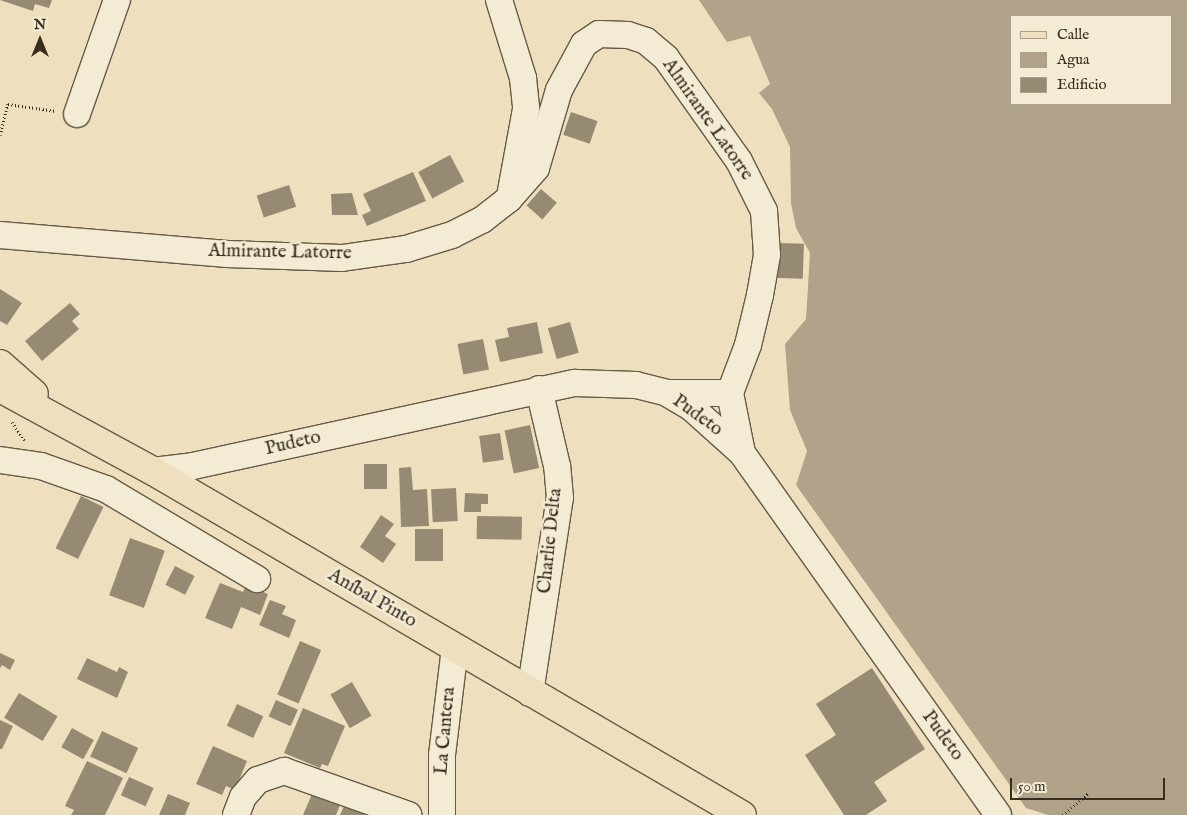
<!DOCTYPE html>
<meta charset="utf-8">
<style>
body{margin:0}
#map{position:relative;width:1187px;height:815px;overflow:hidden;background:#eee0bf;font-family:"IM FELL English",serif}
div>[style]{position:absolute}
.water>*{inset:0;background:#b0a389}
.building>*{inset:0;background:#978a72;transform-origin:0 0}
.path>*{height:3px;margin-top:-1.5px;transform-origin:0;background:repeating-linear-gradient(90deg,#382d1f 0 1px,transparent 0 3.5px)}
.roads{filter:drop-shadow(1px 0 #665a47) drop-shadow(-1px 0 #665a47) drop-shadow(0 1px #665a47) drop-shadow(0 -1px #665a47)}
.minor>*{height:26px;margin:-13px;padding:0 13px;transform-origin:13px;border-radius:13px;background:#f4ebd5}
.major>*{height:28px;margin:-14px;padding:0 14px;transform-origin:14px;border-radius:14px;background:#eee0bf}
span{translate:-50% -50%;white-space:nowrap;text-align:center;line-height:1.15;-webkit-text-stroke:5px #f4ebd5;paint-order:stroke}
.street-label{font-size:19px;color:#382d1f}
.legend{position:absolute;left:1010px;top:15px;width:162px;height:90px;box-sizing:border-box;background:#f4ebd5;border:1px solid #a99f8c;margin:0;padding:6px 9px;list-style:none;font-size:15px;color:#382d1f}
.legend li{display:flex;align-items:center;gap:10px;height:25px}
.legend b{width:25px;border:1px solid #a99f8c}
.north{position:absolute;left:15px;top:15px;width:50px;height:50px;-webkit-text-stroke:4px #f4ebd5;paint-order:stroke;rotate:0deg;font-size:14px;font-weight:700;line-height:20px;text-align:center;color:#382d1f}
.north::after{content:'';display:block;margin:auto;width:18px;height:22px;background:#382d1f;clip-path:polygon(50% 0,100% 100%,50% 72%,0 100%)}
.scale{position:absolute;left:1010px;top:778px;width:155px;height:22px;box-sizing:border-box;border:2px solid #382d1f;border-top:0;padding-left:6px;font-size:15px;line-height:18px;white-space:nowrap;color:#382d1f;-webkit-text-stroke:4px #f4ebd5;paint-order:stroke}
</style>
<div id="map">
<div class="water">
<i style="clip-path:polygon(evenodd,699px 0,1187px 0,1187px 815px,1048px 815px,1026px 808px,796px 485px,807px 451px,790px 410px,785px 344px,806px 319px,810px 253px,796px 228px,791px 203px,790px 147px,772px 109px,759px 93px,770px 84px,750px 36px,727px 42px,699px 0,1011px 16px,1171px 16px,1171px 104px,1011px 104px,1011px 16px)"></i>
</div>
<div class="building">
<i style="clip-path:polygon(0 0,52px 0,49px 8px,35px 4px,33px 11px)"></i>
<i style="left:571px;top:112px;width:28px;height:24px;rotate:19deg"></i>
<i style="left:450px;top:155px;width:30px;height:36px;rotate:62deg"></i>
<i style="clip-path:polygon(413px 172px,426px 201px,367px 226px,362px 215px,371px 211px,363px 194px)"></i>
<i style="left:289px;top:185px;width:23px;height:34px;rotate:72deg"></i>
<i style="left:541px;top:189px;width:21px;height:22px;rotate:41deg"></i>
<i style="clip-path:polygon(352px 193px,358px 215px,332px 215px,331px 194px)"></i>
<i style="left:779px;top:243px;width:25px;height:35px;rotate:2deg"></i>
<i style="clip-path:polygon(0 289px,22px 303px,7px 325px,0 321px)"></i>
<i style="clip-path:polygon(70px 303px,80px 314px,72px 321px,79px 329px,42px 361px,25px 341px)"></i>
<i style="clip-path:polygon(537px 322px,543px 353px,500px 362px,495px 340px,509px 337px,507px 328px)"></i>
<i style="left:570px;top:322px;width:32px;height:23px;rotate:74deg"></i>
<i style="left:483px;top:339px;width:31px;height:26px;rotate:79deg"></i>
<i style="left:530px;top:425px;width:44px;height:26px;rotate:78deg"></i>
<i style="left:500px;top:433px;width:27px;height:21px;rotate:82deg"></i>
<i style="left:364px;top:464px;width:23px;height:25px"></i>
<i style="clip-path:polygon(411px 467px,413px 490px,427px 489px,429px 526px,401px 527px,399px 468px)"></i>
<i style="left:456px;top:488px;width:33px;height:25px;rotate:87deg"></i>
<i style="clip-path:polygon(465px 493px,488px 494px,488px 504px,481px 504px,481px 512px,464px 512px)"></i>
<i style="left:81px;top:496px;width:25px;height:58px;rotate:26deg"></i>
<i style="clip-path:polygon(381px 515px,394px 524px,385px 536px,396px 544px,383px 563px,360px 547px)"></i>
<i style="left:477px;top:516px;width:45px;height:23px;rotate:1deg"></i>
<i style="left:415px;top:529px;width:28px;height:32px"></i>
<i style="left:130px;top:538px;width:37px;height:61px;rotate:20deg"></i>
<i style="left:175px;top:566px;width:22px;height:21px;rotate:27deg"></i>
<i style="clip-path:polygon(220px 583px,243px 592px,246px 585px,268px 594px,260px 615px,241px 607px,232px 629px,205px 618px)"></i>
<i style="clip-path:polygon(270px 600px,286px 606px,282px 614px,296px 620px,289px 638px,259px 625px)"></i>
<i style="left:300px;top:641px;width:23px;height:58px;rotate:23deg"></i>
<i style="clip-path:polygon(0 653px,15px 660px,10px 670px,2px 665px,0 668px)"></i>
<i style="clip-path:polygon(87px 658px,117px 672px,119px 667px,128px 672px,117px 698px,77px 679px)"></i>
<i style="clip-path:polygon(872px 668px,925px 749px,874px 782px,887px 801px,866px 815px,844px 815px,805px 755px,836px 735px,816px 704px)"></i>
<i style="left:352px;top:682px;width:39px;height:25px;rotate:60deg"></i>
<i style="left:19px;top:693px;width:45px;height:29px;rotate:31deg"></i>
<i style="left:276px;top:700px;width:24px;height:18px;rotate:24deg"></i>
<i style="left:237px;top:704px;width:29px;height:24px;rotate:25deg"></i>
<i style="clip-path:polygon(303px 708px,345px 726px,328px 766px,322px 764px,320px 768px,284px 753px)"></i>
<i style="clip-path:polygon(0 720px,13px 726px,2px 749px,0 749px)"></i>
<i style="left:72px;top:728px;width:25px;height:22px;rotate:29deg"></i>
<i style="left:102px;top:731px;width:40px;height:28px;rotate:25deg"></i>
<i style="clip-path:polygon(213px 746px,247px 761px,235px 790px,226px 786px,222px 795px,196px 784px)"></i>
<i style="clip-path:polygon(87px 761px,123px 778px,105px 815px,71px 815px,74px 810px,65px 806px)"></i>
<i style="left:129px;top:777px;width:27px;height:20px;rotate:24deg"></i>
<i style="clip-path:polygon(168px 794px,190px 803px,185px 815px,159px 815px)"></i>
<i style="clip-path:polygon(312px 794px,340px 805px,336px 815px,303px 815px)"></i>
<i style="clip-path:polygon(344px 806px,364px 814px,364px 815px,340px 815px)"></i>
</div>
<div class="path">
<i style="left:0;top:135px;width:32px;rotate:-76deg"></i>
<i style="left:8px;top:104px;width:48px;rotate:8.5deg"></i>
<i style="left:12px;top:422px;width:22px;rotate:56deg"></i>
<i style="left:1063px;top:815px;width:33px;rotate:-41deg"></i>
</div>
<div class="roads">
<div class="minor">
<i style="left:499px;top:0;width:82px;rotate:72.9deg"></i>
<i style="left:523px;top:78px;width:31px;rotate:84deg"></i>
<i style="left:526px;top:109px;width:88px;rotate:100.4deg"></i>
<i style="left:77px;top:114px;width:121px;rotate:-70.7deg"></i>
<i style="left:0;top:235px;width:228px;rotate:4.8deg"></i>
<i style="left:227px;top:254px;width:115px;rotate:2deg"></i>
<i style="left:342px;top:258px;width:65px;rotate:-8deg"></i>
<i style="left:406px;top:249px;width:48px;rotate:-16.9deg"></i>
<i style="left:452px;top:235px;width:34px;rotate:-27deg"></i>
<i style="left:482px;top:220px;width:34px;rotate:-38deg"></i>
<i style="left:509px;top:199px;width:41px;rotate:-48.9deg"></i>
<i style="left:536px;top:168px;width:81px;rotate:-73.6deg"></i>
<i style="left:559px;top:90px;width:52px;rotate:-61.5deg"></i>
<i style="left:584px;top:44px;width:18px;rotate:-34deg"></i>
<i style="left:599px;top:34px;width:29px;rotate:2deg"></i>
<i style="left:628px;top:35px;width:19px;rotate:18deg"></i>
<i style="left:646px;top:41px;width:26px;rotate:40deg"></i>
<i style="left:666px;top:58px;width:126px;rotate:54.7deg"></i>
<i style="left:739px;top:161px;width:56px;rotate:63.4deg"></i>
<i style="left:764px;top:211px;width:44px;rotate:86.1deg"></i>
<i style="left:767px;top:255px;width:41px;rotate:99.9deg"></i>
<i style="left:760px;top:295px;width:51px;rotate:103.5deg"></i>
<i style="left:748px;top:345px;width:51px;rotate:110.6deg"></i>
<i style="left:730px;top:393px;width:61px;rotate:78.7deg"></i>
<i style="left:668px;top:393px;width:62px"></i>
<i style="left:0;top:460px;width:41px;rotate:8.3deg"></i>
<i style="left:41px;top:466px;width:69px;rotate:19.5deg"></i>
<i style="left:106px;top:489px;width:176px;rotate:30.8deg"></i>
<i style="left:153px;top:471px;width:40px;rotate:-7.1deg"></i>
<i style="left:193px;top:466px;width:391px;rotate:-12.3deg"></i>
<i style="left:575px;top:383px;width:61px;rotate:1.9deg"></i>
<i style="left:636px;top:385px;width:32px;rotate:14deg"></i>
<i style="left:667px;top:393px;width:29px;rotate:31deg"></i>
<i style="left:692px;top:408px;width:67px;rotate:42deg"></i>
<i style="left:742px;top:453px;width:443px;rotate:54.7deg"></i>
<i style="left:530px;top:693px;width:197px;rotate:-81.3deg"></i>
<i style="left:560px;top:498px;width:32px;rotate:-95deg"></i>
<i style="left:557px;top:466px;width:79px;rotate:-103.2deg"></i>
<i style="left:236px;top:815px;width:19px;rotate:-69deg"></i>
<i style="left:243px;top:797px;width:23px;rotate:-49deg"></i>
<i style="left:258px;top:780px;width:28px;rotate:-19deg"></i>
<i style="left:284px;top:771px;width:132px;rotate:19.5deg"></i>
<i style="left:442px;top:815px;width:60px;rotate:-90deg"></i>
<i style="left:442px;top:755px;width:108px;rotate:-83.1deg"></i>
</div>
<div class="major">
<i style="left:0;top:364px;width:45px;rotate:41.4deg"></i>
<i style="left:0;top:388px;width:174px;rotate:28.5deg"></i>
<i style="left:153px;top:471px;width:682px;rotate:30.29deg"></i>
</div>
</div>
<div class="street-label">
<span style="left:707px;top:120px;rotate:55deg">Almirante Latorre</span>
<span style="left:280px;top:253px;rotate:1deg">Almirante Latorre</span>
<span style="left:697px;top:416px;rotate:36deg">Pudeto</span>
<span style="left:293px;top:444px;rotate:-13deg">Pudeto</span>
<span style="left:551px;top:541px;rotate:-84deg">Charlie Delta</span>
<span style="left:372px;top:599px;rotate:30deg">Aníbal Pinto</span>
<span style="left:446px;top:731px;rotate:-85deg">La Cantera</span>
<span style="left:942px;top:736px;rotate:54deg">Pudeto</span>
</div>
<ul class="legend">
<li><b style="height:6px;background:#eee0bf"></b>Calle</li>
<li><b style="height:14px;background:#b0a389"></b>Agua</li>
<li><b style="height:14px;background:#978a72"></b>Edificio</li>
</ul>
<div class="north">N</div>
<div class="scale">50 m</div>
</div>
